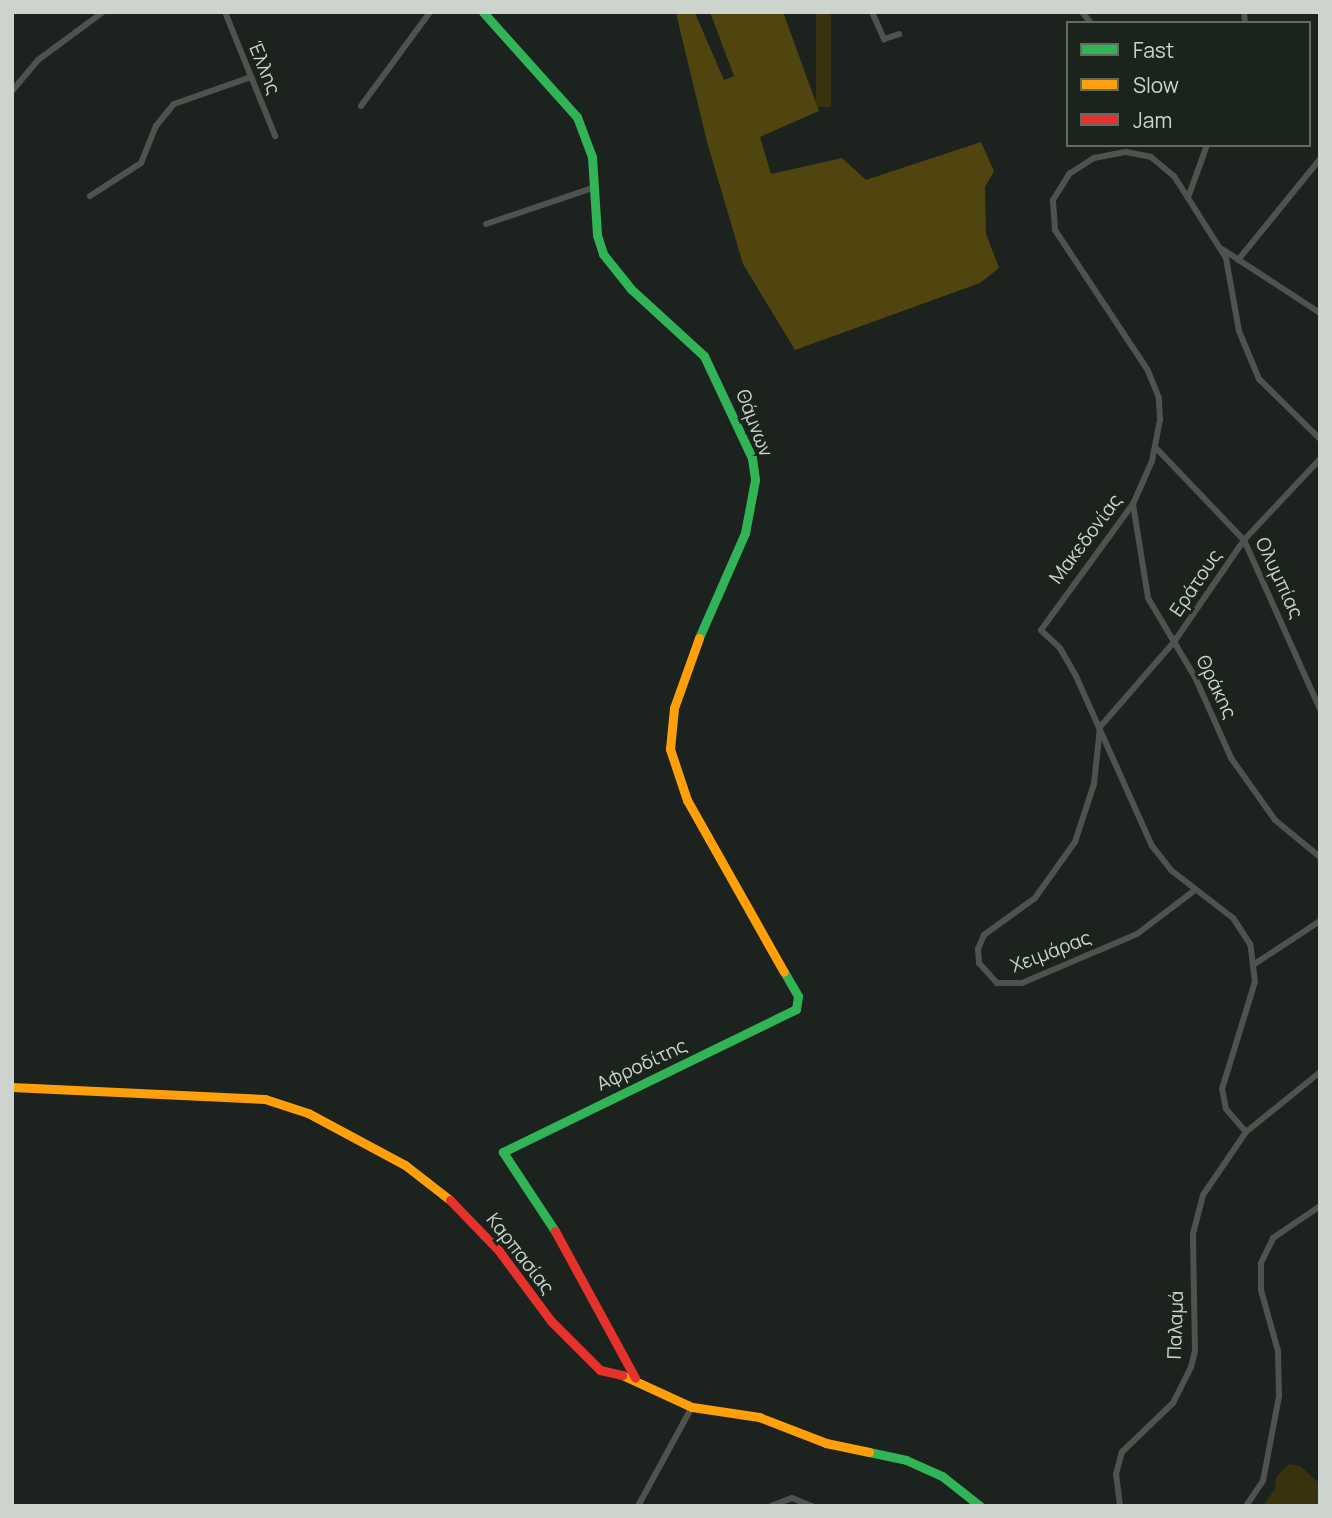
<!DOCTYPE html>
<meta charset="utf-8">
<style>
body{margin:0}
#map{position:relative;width:1332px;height:1518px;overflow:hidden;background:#1c221d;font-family:Manrope,sans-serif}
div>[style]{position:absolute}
.green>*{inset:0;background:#39320d;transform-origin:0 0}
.forest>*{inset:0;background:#51450f}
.street>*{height:6px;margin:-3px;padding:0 3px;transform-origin:3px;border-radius:3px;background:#50524f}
.fast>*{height:9px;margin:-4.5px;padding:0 4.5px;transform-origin:4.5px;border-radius:4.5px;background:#30b455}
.slow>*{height:9px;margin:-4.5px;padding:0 4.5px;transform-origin:4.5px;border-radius:4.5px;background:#ff9f0a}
.jam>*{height:9px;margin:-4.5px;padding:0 4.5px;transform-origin:4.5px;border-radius:4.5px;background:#e5322d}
span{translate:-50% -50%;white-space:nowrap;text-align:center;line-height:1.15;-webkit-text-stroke:6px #1a241b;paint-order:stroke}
.street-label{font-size:19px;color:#cdd4ce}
.frame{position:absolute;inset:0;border:14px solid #cdd4ce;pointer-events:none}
.legend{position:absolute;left:1066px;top:21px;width:245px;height:126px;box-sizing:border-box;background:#1a241b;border:2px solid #626a63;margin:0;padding:9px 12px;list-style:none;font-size:21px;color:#cdd4ce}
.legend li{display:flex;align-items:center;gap:14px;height:35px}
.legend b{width:35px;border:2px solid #626a63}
</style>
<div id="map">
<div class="green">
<i style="left:816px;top:12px;width:15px;height:95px"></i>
<i style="clip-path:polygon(1289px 1464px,1300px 1466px,1320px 1484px,1320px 1506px,1263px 1506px,1275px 1489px,1276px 1477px)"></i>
</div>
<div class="forest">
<i style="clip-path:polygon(710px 12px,783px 12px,819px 111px,760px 137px,771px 174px,842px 158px,866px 180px,981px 142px,994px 171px,985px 187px,986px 234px,999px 268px,980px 283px,795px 350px,743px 264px,707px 142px,676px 13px,695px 13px,724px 80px,734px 76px)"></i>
</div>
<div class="street">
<i style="left:225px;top:12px;width:134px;rotate:68deg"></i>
<i style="left:872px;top:12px;width:30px;rotate:66deg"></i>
<i style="left:884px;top:39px;width:16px;rotate:-18deg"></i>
<i style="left:1082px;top:12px;width:14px;rotate:51deg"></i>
<i style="left:1244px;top:12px;width:11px;rotate:85deg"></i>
<i style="left:12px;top:91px;width:40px;rotate:-50deg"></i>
<i style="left:38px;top:60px;width:81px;rotate:-36.4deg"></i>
<i style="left:361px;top:106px;width:117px;rotate:-53.7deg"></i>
<i style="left:1189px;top:195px;width:53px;rotate:-70.2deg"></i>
<i style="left:90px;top:196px;width:61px;rotate:-32.9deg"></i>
<i style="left:141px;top:163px;width:40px;rotate:-68deg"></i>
<i style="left:156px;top:126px;width:28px;rotate:-51deg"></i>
<i style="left:174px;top:104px;width:82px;rotate:-19.3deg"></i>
<i style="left:486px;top:224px;width:115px;rotate:-18.7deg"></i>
<i style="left:1222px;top:249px;width:117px;rotate:33.1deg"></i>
<i style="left:1238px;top:260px;width:130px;rotate:-50.9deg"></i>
<i style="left:1156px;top:448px;width:127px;rotate:46.3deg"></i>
<i style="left:1244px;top:540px;width:185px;rotate:65.8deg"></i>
<i style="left:1133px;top:504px;width:95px;rotate:80.9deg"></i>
<i style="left:1148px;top:598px;width:92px;rotate:59.3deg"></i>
<i style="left:1195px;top:677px;width:89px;rotate:66deg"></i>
<i style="left:1231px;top:758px;width:76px;rotate:54.6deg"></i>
<i style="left:1275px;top:820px;width:58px;rotate:39.4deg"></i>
<i style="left:1195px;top:890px;width:73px;rotate:142.8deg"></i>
<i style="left:1137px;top:934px;width:125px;rotate:156.9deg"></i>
<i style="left:1022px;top:983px;width:25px;rotate:180deg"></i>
<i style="left:997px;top:983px;width:27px;rotate:-132deg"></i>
<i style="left:979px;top:963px;width:14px;rotate:-94deg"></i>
<i style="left:978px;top:949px;width:15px;rotate:-67deg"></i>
<i style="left:984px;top:935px;width:63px;rotate:-36deg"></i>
<i style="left:1035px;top:898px;width:69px;rotate:-54.5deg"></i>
<i style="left:1075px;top:842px;width:61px;rotate:-71.9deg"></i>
<i style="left:1094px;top:784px;width:57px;rotate:-84deg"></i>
<i style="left:1100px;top:727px;width:113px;rotate:-49deg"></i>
<i style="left:1174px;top:642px;width:124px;rotate:-55.5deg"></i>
<i style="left:1244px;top:540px;width:111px;rotate:-46.8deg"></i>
<i style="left:1256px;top:963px;width:77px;rotate:-33.3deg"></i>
<i style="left:1246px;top:1132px;width:30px;rotate:-131deg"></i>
<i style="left:1226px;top:1109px;width:20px;rotate:-101deg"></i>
<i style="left:1222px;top:1089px;width:112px;rotate:-72.9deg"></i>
<i style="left:1255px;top:982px;width:38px;rotate:-97deg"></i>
<i style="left:1250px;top:944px;width:31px;rotate:-123deg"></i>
<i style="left:1233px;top:918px;width:78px;rotate:-142.3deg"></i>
<i style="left:1171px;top:870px;width:31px;rotate:-128deg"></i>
<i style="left:1152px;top:846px;width:186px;rotate:-114.1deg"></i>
<i style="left:1076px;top:676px;width:32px;rotate:-120deg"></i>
<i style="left:1060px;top:648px;width:26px;rotate:-137deg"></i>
<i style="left:1041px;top:630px;width:156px;rotate:-53.9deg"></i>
<i style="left:1133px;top:504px;width:47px;rotate:-66.2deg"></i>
<i style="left:1152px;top:461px;width:42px;rotate:-79deg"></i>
<i style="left:1160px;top:420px;width:22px;rotate:-93deg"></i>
<i style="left:1159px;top:398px;width:31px;rotate:-112deg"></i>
<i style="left:1147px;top:369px;width:167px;rotate:-123.5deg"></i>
<i style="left:1055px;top:230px;width:30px;rotate:-94deg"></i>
<i style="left:1053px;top:200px;width:31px;rotate:-58deg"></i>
<i style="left:1069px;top:174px;width:30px;rotate:-33deg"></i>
<i style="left:1094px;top:158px;width:33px;rotate:-11deg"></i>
<i style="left:1126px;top:152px;width:25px;rotate:11deg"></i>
<i style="left:1151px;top:157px;width:30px;rotate:40deg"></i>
<i style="left:1174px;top:176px;width:97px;rotate:57.6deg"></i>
<i style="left:1226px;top:258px;width:74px;rotate:79.9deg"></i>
<i style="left:1239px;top:331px;width:52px;rotate:67.4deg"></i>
<i style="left:1259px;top:379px;width:86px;rotate:44.5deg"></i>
<i style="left:638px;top:1506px;width:113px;rotate:-61.4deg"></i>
<i style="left:771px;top:1506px;width:22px;rotate:-21deg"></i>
<i style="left:792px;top:1498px;width:22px;rotate:22deg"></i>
<i style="left:1120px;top:1506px;width:32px;rotate:-97deg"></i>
<i style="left:1116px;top:1474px;width:23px;rotate:-75deg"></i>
<i style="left:1122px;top:1452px;width:71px;rotate:-43.9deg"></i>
<i style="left:1173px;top:1403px;width:40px;rotate:-63.4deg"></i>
<i style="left:1191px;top:1367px;width:16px;rotate:-76deg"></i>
<i style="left:1195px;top:1351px;width:117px;rotate:-91deg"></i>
<i style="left:1193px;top:1234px;width:40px;rotate:-75.6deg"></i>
<i style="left:1203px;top:1195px;width:76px;rotate:-55.7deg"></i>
<i style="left:1246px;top:1132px;width:95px;rotate:-39deg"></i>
<i style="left:1246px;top:1506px;width:30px;rotate:-56deg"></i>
<i style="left:1263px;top:1481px;width:86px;rotate:-79.3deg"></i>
<i style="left:1279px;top:1396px;width:45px;rotate:-91.3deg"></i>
<i style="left:1278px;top:1351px;width:63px;rotate:-105.6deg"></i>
<i style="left:1261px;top:1290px;width:27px;rotate:-90deg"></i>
<i style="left:1261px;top:1263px;width:28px;rotate:-64deg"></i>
<i style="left:1273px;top:1238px;width:57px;rotate:-34.2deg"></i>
</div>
<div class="fast">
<i style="left:483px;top:12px;width:141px;rotate:48.2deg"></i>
<i style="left:577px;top:117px;width:43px;rotate:69.4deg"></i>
<i style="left:592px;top:157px;width:78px;rotate:86.3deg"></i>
<i style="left:597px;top:235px;width:20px;rotate:72deg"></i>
<i style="left:603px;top:254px;width:45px;rotate:51.3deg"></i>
<i style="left:631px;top:289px;width:99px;rotate:42.5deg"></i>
<i style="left:704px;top:356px;width:113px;rotate:64.8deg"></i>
<i style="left:752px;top:458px;width:22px;rotate:82deg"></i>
<i style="left:755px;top:480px;width:54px;rotate:100.7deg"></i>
<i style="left:745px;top:533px;width:115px;rotate:113.7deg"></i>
<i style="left:555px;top:1231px;width:95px;rotate:-123.4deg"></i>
<i style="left:503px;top:1152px;width:326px;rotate:-26deg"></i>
<i style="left:796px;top:1009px;width:13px;rotate:-81deg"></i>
<i style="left:798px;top:996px;width:28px;rotate:-120deg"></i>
<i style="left:869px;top:1452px;width:38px;rotate:12deg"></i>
<i style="left:906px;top:1460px;width:39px;rotate:24deg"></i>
<i style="left:942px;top:1476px;width:48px;rotate:38.3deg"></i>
</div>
<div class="slow">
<i style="left:699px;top:638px;width:74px;rotate:109.7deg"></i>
<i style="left:674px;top:708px;width:41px;rotate:95.6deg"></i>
<i style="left:670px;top:749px;width:54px;rotate:71.6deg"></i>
<i style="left:687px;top:800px;width:197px;rotate:60.6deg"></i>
<i style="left:12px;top:1087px;width:253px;rotate:2.7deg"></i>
<i style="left:265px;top:1099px;width:45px;rotate:18deg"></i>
<i style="left:308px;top:1113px;width:110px;rotate:28.2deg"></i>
<i style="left:405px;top:1165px;width:57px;rotate:37.9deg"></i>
<i style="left:622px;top:1375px;width:77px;rotate:24.6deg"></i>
<i style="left:692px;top:1407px;width:68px;rotate:8.5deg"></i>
<i style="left:759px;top:1417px;width:72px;rotate:21.2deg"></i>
<i style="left:826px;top:1443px;width:44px;rotate:11.8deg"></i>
</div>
<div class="jam">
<i style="left:450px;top:1200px;width:71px;rotate:46.1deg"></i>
<i style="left:499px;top:1251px;width:87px;rotate:53.4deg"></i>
<i style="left:551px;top:1321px;width:69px;rotate:45deg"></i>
<i style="left:600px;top:1370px;width:23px;rotate:13deg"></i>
<i style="left:555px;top:1231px;width:167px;rotate:61.4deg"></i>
</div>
<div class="street-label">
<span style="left:264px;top:68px;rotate:68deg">Έλλης</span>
<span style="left:754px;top:423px;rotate:69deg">Θάμνων</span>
<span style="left:1086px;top:539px;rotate:-53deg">Μακεδονίας</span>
<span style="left:1279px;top:578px;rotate:65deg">Ολυμπίας</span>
<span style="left:1196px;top:583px;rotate:-56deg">Εράτους</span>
<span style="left:1216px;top:687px;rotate:64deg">Θράκης</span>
<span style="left:1051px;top:952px;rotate:-21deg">Χειμάρας</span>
<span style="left:642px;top:1065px;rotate:-25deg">Αφροδίτης</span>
<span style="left:520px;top:1254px;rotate:52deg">Καρπασίας</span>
<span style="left:1176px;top:1325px;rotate:-88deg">Παλαμά</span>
</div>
<div class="frame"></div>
<ul class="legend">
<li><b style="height:9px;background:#30b455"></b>Fast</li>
<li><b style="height:9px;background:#ff9f0a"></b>Slow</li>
<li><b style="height:9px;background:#e5322d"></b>Jam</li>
</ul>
</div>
